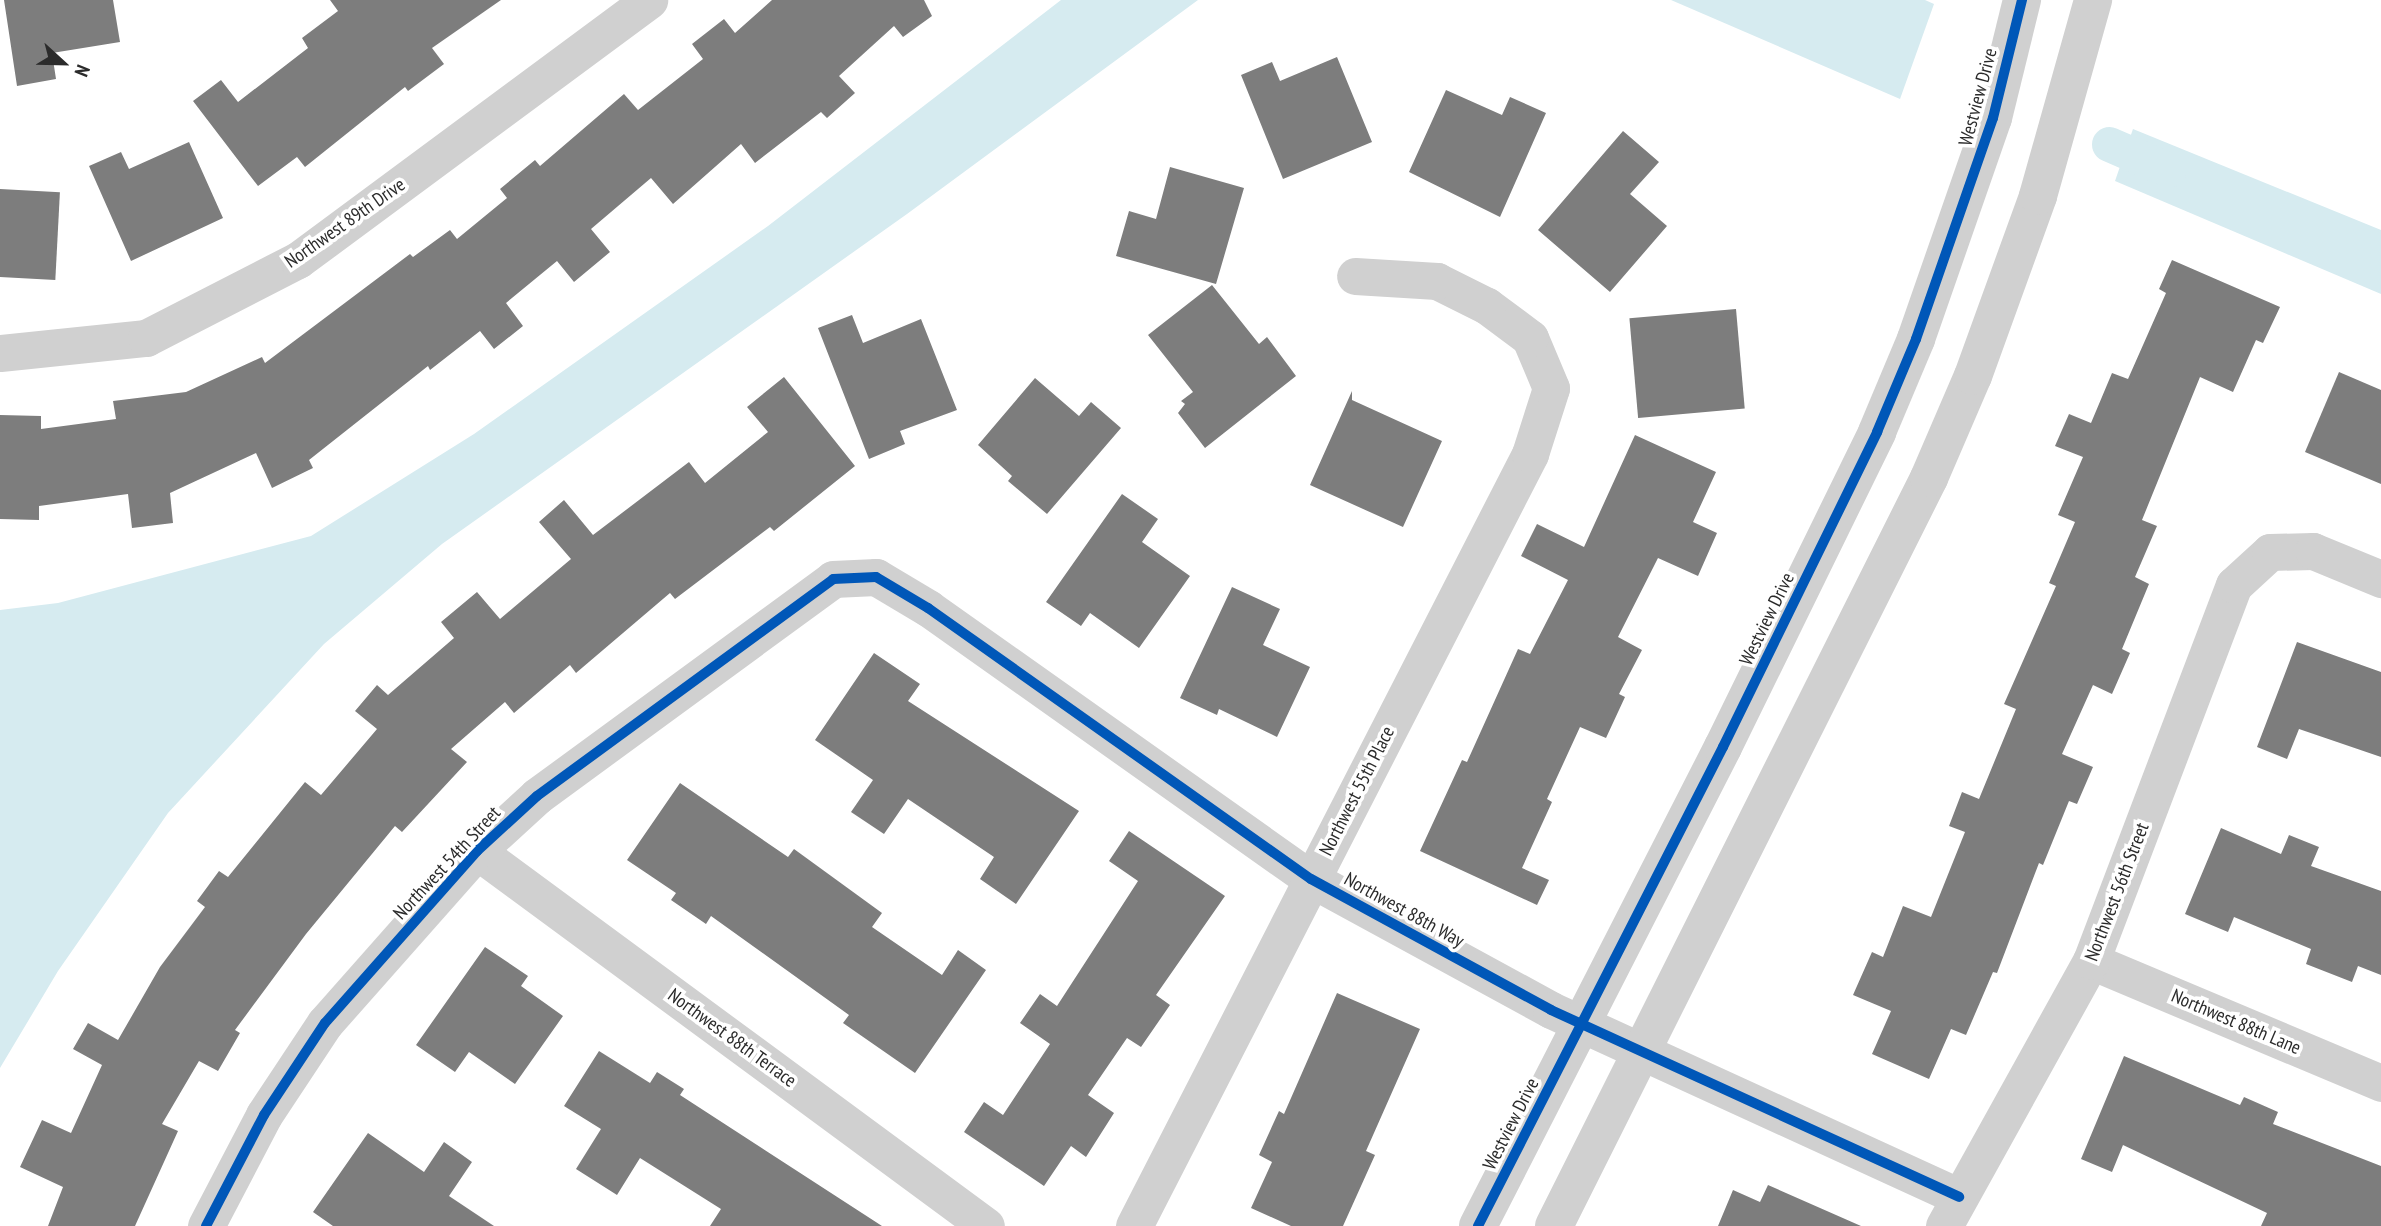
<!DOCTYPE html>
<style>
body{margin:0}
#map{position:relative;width:2381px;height:1226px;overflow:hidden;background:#fff;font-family:"PT Sans Narrow",sans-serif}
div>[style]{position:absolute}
.water>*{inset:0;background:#d6ebf0}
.canal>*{height:35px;margin:-17.5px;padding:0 17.5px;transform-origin:17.5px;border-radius:17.5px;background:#d6ebf0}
.building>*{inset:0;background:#7d7d7d;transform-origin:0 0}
.minor>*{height:37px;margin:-18.5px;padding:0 18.5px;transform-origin:18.5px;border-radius:18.5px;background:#d0d0d0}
.tertiary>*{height:38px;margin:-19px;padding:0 19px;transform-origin:19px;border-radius:19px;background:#d0d0d0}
.cycleway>*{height:10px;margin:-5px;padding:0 5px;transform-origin:5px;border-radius:5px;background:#0057b8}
span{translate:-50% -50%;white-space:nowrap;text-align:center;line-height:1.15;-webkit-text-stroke:7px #fff;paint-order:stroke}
.street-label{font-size:19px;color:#2b2b2b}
.north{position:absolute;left:28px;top:28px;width:70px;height:70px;-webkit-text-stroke:5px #fff;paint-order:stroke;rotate:112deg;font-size:19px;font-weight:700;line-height:28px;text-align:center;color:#2b2b2b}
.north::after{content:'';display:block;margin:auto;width:24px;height:32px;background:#2b2b2b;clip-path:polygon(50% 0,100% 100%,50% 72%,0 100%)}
</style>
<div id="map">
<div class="water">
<i style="clip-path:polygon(1061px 0,1198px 0,907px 214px,442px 544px,324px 644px,168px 813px,58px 971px,0 1068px,0 610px,58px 603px,311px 536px,474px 434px,768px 226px)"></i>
<i style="clip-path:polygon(1671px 0,1925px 0,1934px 4px,1900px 99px)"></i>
<i style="clip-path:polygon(2133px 129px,2381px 230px,2381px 294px,2115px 181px)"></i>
</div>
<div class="canal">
<i style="left:2109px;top:144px;width:65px;rotate:23.4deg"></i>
</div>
<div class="building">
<i style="clip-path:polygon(4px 0,113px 0,120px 42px,52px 53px,56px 79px,17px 86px)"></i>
<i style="clip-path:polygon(330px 0,501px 0,432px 48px,444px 64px,408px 91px,405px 87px,305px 167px,297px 157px,258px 186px,193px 101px,221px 80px,238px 102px,308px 48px,302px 38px,338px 11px)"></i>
<i style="clip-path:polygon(772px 0,924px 0,932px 16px,903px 37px,894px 26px,839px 76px,855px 93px,827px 118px,821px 112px,755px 163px,741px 144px,673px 204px,651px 178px,591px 229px,610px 252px,574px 282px,557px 261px,506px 303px,523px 326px,494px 349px,480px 331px,430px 370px,428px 366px,309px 460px,313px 468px,272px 488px,256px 453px,170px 493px,173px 523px,132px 528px,128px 494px,39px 506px,39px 520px,0 519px,0 415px,41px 416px,41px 429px,116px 419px,113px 401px,186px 392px,262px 357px,265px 363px,410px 254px,413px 257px,450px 230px,457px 239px,507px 198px,500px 189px,535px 160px,540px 166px,624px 94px,638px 110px,703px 59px,692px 44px,724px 19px,735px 33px)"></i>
<i style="clip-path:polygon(1337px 57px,1372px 142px,1283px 179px,1241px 75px,1272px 62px,1280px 81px)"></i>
<i style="clip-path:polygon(1446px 90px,1502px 115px,1510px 97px,1546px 113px,1500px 217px,1409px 172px)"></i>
<i style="clip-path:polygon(1623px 131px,1659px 162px,1630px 194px,1667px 226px,1610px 292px,1538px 230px)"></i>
<i style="clip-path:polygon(189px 142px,223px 218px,131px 261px,89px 166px,121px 152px,129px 169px)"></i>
<i style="clip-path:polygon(1170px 167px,1244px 188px,1216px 284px,1116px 256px,1129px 211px,1156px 219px)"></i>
<i style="left:0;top:189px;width:60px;height:88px;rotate:3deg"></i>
<i style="clip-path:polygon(2172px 260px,2280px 307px,2263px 343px,2256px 340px,2233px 392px,2200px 377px,2142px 520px,2157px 526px,2135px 577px,2149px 584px,2122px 649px,2130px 653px,2112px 694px,2093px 685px,2062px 754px,2093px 767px,2077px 804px,2069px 801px,2043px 865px,2039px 863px,1997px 973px,1993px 972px,1966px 1035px,1951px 1029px,1929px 1079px,1872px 1054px,1891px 1011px,1853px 995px,1872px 952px,1883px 957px,1903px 906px,1931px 917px,1965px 832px,1949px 826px,1962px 792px,1979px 799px,2016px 709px,2004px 704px,2056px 586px,2049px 583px,2075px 522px,2058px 515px,2083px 457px,2055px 446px,2069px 414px,2091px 423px,2112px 373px,2128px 379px,2166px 293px,2159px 289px)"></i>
<i style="clip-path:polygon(1212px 285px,1259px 344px,1267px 337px,1296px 376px,1205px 448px,1178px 413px,1185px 404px,1181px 401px,1193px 392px,1148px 335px)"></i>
<i style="left:1736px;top:309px;width:100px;height:107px;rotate:85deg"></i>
<i style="clip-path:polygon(852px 315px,863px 343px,921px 319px,957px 410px,900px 431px,905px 444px,869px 459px,818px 328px)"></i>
<i style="clip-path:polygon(2339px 372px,2381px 390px,2381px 484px,2305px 452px)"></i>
<i style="clip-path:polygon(784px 377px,855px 466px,774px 531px,770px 527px,675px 599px,670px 593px,576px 673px,570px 665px,514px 713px,505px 702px,451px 749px,467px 762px,402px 832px,395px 826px,306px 934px,235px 1030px,240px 1033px,218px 1071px,199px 1061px,162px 1124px,178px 1131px,135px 1226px,48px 1226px,63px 1187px,20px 1167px,42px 1120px,71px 1133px,102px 1065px,73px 1049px,88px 1023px,118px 1040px,160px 967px,205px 907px,197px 901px,219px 871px,228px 877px,305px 782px,321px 795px,377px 729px,355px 711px,377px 685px,388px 695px,454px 638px,441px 622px,477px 592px,500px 619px,571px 559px,539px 522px,564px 500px,593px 535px,689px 462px,705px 483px,768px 432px,747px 407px)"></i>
<i style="clip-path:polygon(1035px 378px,1079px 416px,1091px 402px,1121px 428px,1047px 514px,1008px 481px,1012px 476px,978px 445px)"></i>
<i style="clip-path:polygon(1352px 391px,1352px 400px,1442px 441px,1403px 527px,1310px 485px)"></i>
<i style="clip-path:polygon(1635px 435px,1716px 472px,1693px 522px,1717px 533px,1698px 576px,1658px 558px,1618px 637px,1642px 650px,1619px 694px,1625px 697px,1606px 738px,1580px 727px,1547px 799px,1552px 802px,1522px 868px,1549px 880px,1537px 905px,1420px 851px,1462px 760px,1467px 762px,1518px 649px,1530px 654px,1568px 580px,1521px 556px,1537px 524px,1584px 547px)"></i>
<i style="clip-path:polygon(1122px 494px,1158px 519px,1142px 542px,1190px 576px,1139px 648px,1090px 613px,1081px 626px,1046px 602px)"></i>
<i style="clip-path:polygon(1232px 587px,1280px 609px,1263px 645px,1310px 667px,1277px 737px,1219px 709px,1217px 715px,1180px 698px)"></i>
<i style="clip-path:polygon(2297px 642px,2381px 672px,2381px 757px,2299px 729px,2287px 759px,2257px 747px)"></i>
<i style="clip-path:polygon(874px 653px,920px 684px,908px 701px,1079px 811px,1016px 904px,980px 879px,994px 857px,908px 799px,884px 834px,851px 812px,873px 780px,815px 740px)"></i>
<i style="clip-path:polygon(680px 783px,788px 857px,794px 849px,882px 913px,872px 927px,942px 975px,958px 950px,986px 970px,915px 1073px,843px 1023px,849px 1015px,711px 916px,706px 924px,671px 900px,676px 893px,627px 860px)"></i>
<i style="clip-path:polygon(2221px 828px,2281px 854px,2289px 835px,2319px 847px,2311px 866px,2381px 891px,2381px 975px,2358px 966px,2352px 982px,2306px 964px,2311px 949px,2234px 917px,2228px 932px,2185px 914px)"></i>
<i style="clip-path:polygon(1129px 831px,1225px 896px,1156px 995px,1170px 1005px,1141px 1047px,1127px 1038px,1088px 1095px,1114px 1113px,1086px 1157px,1071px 1146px,1044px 1186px,964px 1132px,984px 1102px,1003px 1115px,1050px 1044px,1020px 1023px,1040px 994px,1057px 1006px,1138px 881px,1109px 861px)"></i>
<i style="clip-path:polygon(485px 947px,528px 976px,521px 986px,563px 1016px,515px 1084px,469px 1052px,455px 1072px,416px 1045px)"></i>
<i style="clip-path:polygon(1337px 993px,1420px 1029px,1366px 1151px,1375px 1155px,1343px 1226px,1291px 1226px,1251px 1208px,1272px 1162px,1259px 1155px,1279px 1111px,1284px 1114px)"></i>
<i style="clip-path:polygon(599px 1051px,650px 1083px,657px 1072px,684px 1089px,680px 1095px,882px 1226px,710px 1226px,721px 1209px,640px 1158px,617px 1195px,576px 1169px,601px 1129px,564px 1106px)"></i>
<i style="clip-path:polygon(2124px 1056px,2240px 1105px,2244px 1097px,2278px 1112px,2273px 1124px,2381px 1166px,2381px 1226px,2261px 1226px,2267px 1213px,2123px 1145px,2112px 1172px,2081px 1159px)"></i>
<i style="clip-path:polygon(368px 1133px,424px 1172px,444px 1142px,472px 1162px,449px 1196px,494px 1226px,333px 1226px,313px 1212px)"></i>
<i style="clip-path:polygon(1768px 1185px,1861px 1226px,1718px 1226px,1733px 1190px,1760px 1202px)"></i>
</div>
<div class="minor">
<i style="left:0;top:353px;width:147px;rotate:-5.9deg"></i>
<i style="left:146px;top:338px;width:171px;rotate:-27.2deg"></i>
<i style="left:298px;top:260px;width:437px;rotate:-36.5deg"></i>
<i style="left:477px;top:851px;width:632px;rotate:36.38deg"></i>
<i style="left:2091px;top:961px;width:315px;rotate:22.8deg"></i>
<i style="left:206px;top:1226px;width:125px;rotate:-62.4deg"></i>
<i style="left:264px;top:1115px;width:110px;rotate:-56.5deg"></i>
<i style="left:325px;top:1023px;width:230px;rotate:-48.5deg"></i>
<i style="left:477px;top:851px;width:81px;rotate:-42.5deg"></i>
<i style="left:537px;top:796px;width:367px;rotate:-36.2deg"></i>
<i style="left:833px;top:579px;width:43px;rotate:-2.7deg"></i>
<i style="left:876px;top:577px;width:61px;rotate:30.8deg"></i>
<i style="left:928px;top:608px;width:469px;rotate:35.3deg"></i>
<i style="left:1311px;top:879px;width:273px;rotate:28.6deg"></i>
<i style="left:1551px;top:1010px;width:449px;rotate:24.6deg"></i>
<i style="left:1134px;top:1226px;width:868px;rotate:-62.84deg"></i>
<i style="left:1530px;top:454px;width:69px;rotate:-72.3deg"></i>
<i style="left:1551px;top:388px;width:54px;rotate:-112.8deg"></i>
<i style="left:1530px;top:338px;width:54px;rotate:-143.3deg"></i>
<i style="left:1487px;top:306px;width:56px;rotate:-153.4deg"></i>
<i style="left:1437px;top:281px;width:82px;rotate:-176.5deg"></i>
<i style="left:1944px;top:1226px;width:303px;rotate:-61deg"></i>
<i style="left:2091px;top:961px;width:402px;rotate:-69.2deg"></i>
<i style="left:2234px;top:585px;width:49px;rotate:-42.5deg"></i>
<i style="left:2270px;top:552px;width:43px;rotate:-1.3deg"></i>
<i style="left:2313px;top:551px;width:74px;rotate:22.4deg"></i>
</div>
<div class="tertiary">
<i style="left:1478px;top:1226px;width:538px;rotate:-62.91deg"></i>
<i style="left:1723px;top:747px;width:351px;rotate:-63.9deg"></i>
<i style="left:1877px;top:432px;width:101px;rotate:-67.2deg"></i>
<i style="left:1916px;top:339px;width:234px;rotate:-70.8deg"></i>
<i style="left:1993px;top:118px;width:122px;rotate:-76.2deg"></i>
<i style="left:1554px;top:1226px;width:837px;rotate:-63.37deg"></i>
<i style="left:1929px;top:478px;width:111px;rotate:-66.7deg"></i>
<i style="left:1973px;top:376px;width:191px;rotate:-70.1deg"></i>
<i style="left:2038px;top:196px;width:204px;rotate:-74.3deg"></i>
</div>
<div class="cycleway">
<i style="left:206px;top:1226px;width:125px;rotate:-62.4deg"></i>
<i style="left:264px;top:1115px;width:110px;rotate:-56.5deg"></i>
<i style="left:325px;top:1023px;width:230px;rotate:-48.5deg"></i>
<i style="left:477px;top:851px;width:81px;rotate:-42.5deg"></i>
<i style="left:537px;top:796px;width:367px;rotate:-36.2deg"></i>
<i style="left:833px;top:579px;width:43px;rotate:-2.7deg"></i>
<i style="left:876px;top:577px;width:61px;rotate:30.8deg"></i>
<i style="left:928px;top:608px;width:469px;rotate:35.3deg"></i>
<i style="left:1311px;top:879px;width:273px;rotate:28.6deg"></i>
<i style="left:1551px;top:1010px;width:449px;rotate:24.6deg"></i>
<i style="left:1478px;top:1226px;width:538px;rotate:-62.91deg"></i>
<i style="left:1723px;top:747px;width:351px;rotate:-63.9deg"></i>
<i style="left:1877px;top:432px;width:101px;rotate:-67.2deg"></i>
<i style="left:1916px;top:339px;width:234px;rotate:-70.8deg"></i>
<i style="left:1993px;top:118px;width:122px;rotate:-76.2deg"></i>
</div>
<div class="street-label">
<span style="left:1978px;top:97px;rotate:-75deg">Westview Drive</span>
<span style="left:345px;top:223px;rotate:-35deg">Northwest 89th Drive</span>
<span style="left:1767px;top:619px;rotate:-64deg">Westview Drive</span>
<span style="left:1357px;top:791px;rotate:-63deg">Northwest 55th Place</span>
<span style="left:447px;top:863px;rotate:-47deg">Northwest 54th Street</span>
<span style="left:2117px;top:892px;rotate:-69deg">Northwest 56th Street</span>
<span style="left:1404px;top:910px;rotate:29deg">Northwest 88th Way</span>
<span style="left:2236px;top:1022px;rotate:23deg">Northwest 88th Lane</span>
<span style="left:732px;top:1038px;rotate:36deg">Northwest 88th Terrace</span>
<span style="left:1511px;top:1124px;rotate:-63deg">Westview Drive</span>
</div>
<div class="north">N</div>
</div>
